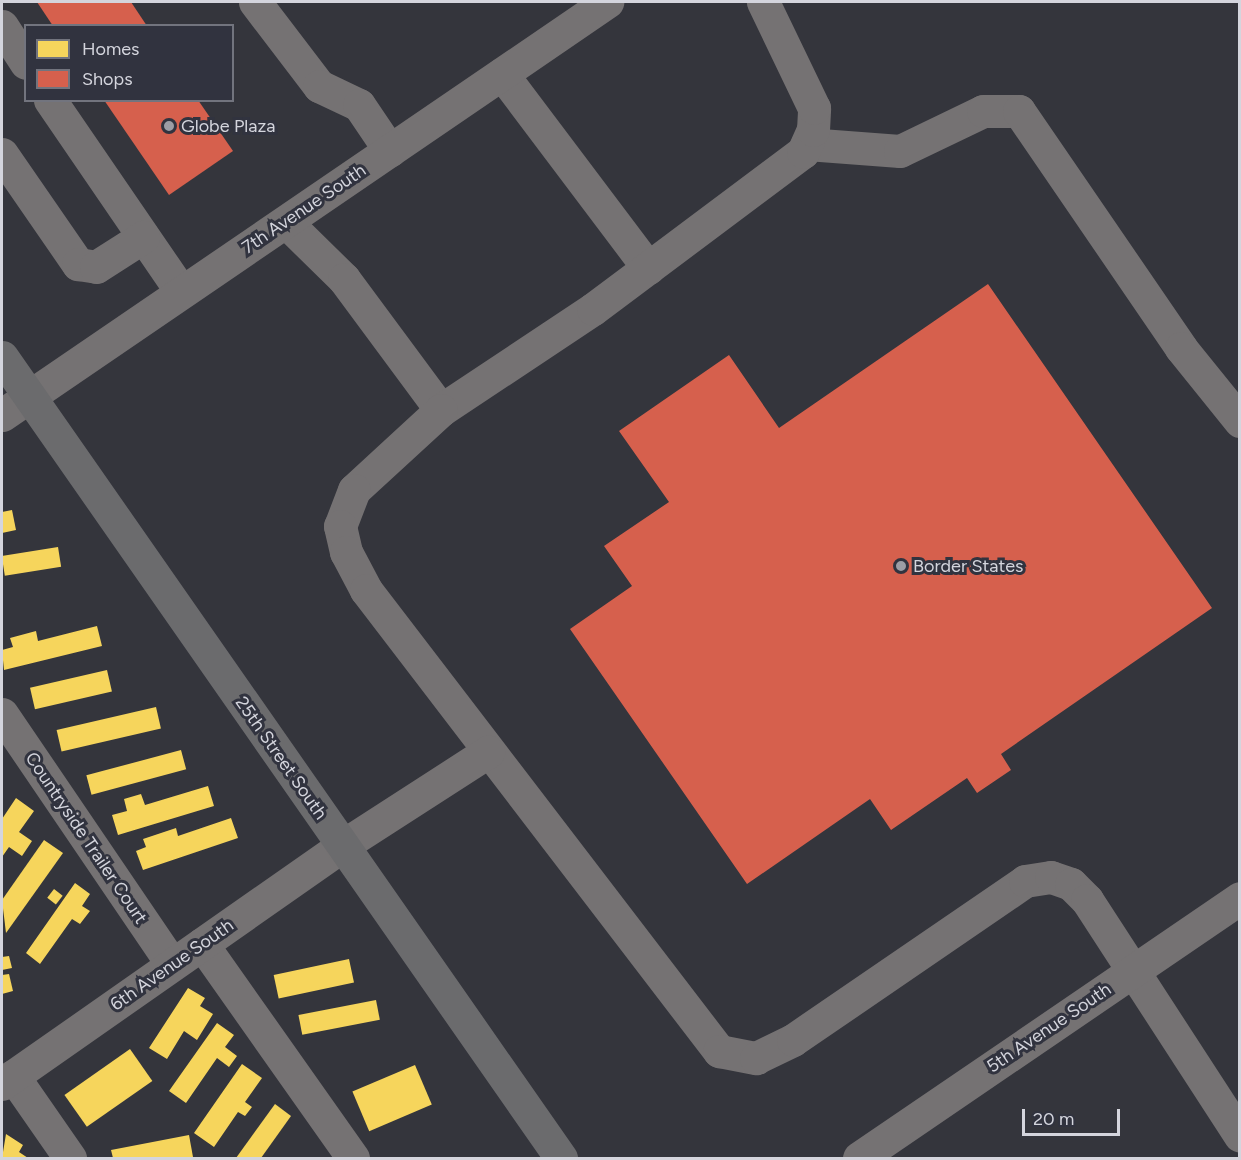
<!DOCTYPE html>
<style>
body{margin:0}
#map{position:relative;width:1241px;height:1160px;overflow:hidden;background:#34353c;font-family:Figtree,sans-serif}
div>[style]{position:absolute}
.homes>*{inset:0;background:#f6d55c;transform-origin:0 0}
.shops>*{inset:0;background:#d6604d}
.minor>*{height:33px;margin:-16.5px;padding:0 16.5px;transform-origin:16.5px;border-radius:16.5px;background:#757273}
.major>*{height:33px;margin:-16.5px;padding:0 16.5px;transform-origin:16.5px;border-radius:16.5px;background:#6b6b6d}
.dots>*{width:16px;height:16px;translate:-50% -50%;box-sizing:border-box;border:3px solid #31333f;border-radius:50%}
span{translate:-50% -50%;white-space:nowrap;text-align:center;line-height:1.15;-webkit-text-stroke:6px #31333f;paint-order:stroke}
.poi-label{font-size:18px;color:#d4d5dd}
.left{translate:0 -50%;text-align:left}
.street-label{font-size:18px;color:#d4d5dd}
.frame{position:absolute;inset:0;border:3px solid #d4d5dd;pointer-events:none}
.legend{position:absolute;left:24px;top:24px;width:210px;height:78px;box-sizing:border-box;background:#31333f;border:2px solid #72747e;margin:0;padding:8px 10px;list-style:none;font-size:18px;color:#d4d5dd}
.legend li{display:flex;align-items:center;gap:12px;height:30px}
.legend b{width:30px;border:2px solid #72747e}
.scale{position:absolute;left:1022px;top:1109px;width:98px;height:27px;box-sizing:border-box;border:3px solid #d4d5dd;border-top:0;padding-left:8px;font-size:18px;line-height:21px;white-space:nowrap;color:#d4d5dd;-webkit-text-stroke:4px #31333f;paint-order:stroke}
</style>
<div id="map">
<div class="homes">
<i style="clip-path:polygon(12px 510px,16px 530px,2px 533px,2px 512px)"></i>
<i style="left:58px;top:547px;width:20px;height:57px;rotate:81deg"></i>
<i style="clip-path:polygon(97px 626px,102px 646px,4px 670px,2px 650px,13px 647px,10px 638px,36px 631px,38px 641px)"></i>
<i style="left:107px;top:670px;width:22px;height:79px;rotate:77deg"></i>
<i style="left:156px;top:707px;width:22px;height:102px;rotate:77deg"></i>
<i style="left:181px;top:750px;width:20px;height:98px;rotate:75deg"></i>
<i style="clip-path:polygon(208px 786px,214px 806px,118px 835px,112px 815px,127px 811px,124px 799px,141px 794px,145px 805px)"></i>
<i style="clip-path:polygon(16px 798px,34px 811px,19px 832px,32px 841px,22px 856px,9px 847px,2px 857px,2px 819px)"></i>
<i style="clip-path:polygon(231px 818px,238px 838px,143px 870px,136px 851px,146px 847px,143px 839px,176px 828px,178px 836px)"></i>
<i style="clip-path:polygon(44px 840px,63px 853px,6px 933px,2px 900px)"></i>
<i style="clip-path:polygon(75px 883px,90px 894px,82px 906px,90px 911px,80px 924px,72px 919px,40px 964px,26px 953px)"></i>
<i style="left:54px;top:889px;width:11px;height:11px;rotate:38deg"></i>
<i style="clip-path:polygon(9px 956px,12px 968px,2px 970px,2px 957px)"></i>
<i style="left:349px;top:959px;width:24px;height:77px;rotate:78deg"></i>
<i style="clip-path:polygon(9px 974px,13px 991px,2px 994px,2px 975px)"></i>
<i style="clip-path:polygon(188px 988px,205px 998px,200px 1006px,213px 1014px,197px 1040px,184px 1031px,167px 1059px,149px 1048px)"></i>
<i style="left:376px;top:1000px;width:20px;height:79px;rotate:79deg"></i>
<i style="clip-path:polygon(217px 1023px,234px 1035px,225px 1047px,237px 1056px,229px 1067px,217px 1058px,186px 1103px,169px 1091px)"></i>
<i style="left:130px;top:1049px;width:39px;height:80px;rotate:55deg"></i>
<i style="clip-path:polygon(242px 1064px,262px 1078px,245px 1102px,252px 1107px,245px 1116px,238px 1112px,214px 1147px,194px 1133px)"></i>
<i style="left:415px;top:1065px;width:43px;height:68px;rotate:67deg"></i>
<i style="clip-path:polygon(275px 1104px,291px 1116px,261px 1158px,236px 1158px)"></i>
<i style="clip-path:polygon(6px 1134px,23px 1145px,19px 1152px,28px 1158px,2px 1158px)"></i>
<i style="clip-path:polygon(189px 1135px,193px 1157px,113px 1158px,111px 1150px)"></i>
</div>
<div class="shops">
<i style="clip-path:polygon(37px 2px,131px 2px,147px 26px,53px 26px)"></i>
<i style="clip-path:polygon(104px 100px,198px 100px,233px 151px,169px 195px)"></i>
<i style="clip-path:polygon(988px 284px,1212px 608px,1001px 754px,1011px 770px,977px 793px,967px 778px,891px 830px,870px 799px,747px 884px,570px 629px,632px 586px,604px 546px,669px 502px,619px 431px,729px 355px,779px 428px)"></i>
</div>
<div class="minor">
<i style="left:255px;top:2px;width:106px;rotate:52.7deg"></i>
<i style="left:319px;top:86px;width:44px;rotate:25.4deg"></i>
<i style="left:359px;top:105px;width:55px;rotate:56deg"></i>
<i style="left:2px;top:26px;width:44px;rotate:57deg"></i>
<i style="left:502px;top:74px;width:243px;rotate:53deg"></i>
<i style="left:50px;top:100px;width:232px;rotate:55.6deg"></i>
<i style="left:807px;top:144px;width:93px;rotate:4.3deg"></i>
<i style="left:900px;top:151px;width:92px;rotate:-25.7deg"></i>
<i style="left:983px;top:111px;width:36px"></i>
<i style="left:1019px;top:111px;width:287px;rotate:55.6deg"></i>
<i style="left:1181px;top:348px;width:94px;rotate:51.1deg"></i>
<i style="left:2px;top:154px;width:134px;rotate:55.4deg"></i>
<i style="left:78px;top:264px;width:18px;rotate:9deg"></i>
<i style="left:96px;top:267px;width:56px;rotate:-32.6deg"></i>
<i style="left:287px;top:223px;width:80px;rotate:44.5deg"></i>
<i style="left:344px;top:279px;width:163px;rotate:53.5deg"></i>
<i style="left:441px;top:410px;width:182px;rotate:-33.6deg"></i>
<i style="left:593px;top:309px;width:262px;rotate:-36.8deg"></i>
<i style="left:803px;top:152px;width:24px;rotate:-66deg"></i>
<i style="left:813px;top:130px;width:22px;rotate:-87deg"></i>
<i style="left:814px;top:108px;width:118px;rotate:-115.7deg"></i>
<i style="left:441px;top:410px;width:118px;rotate:137.4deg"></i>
<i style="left:354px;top:490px;width:39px;rotate:111deg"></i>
<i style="left:340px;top:526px;width:27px;rotate:77deg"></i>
<i style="left:346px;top:552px;width:43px;rotate:62.2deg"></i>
<i style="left:366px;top:590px;width:581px;rotate:52.56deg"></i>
<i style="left:719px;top:1051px;width:38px;rotate:11deg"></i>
<i style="left:756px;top:1058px;width:41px;rotate:-25.9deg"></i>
<i style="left:793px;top:1040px;width:281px;rotate:-34.4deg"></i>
<i style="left:1025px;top:881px;width:26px;rotate:-9deg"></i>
<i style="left:1051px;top:877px;width:21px;rotate:19deg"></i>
<i style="left:1071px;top:884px;width:23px;rotate:45deg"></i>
<i style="left:1087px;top:900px;width:281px;rotate:57deg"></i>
<i style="left:2px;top:415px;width:733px;rotate:-34.32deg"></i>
<i style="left:2px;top:714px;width:301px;rotate:55.8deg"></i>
<i style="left:202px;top:944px;width:262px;rotate:54.8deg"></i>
<i style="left:13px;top:1076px;width:100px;rotate:55.2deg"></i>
<i style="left:2px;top:1084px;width:415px;rotate:-35deg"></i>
<i style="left:342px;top:846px;width:174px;rotate:-32.8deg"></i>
<i style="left:859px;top:1158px;width:461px;rotate:-34.3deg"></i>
</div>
<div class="major">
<i style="left:2px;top:357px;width:977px;rotate:55.09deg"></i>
</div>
<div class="dots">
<i style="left:169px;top:126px;background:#9c9da5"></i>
<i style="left:901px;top:566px;background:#9c9da5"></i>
</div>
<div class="poi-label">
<span class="left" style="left:181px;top:126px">Globe Plaza</span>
<span class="left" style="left:913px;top:566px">Border States</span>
</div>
<div class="street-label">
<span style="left:304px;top:209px;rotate:-34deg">7th Avenue South</span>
<span style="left:281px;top:758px;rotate:55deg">25th Street South</span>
<span style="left:86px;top:838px;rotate:56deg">Countryside Trailer Court</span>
<span style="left:172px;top:965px;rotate:-35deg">6th Avenue South</span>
<span style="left:1049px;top:1028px;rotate:-34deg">5th Avenue South</span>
</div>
<div class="frame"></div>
<ul class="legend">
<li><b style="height:16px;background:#f6d55c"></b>Homes</li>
<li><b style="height:16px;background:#d6604d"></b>Shops</li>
</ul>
<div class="scale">20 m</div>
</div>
